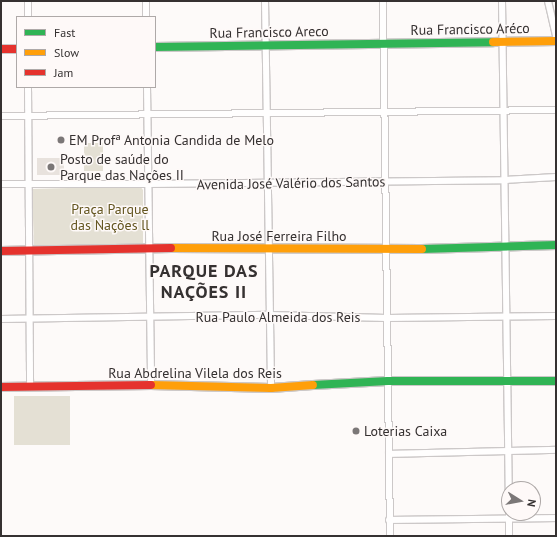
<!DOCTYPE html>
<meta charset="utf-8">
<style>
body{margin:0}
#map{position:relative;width:557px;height:537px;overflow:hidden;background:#fdfaf9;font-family:"PT Sans",sans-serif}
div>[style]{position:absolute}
.green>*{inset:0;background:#e4e0d4;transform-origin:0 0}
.building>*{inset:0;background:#e8e2dd;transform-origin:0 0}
.roads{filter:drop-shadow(1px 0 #ccc8c8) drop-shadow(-1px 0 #ccc8c8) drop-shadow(0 1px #ccc8c8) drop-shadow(0 -1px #ccc8c8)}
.street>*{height:6px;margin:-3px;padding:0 3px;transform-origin:3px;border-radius:3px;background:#fffefe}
.fast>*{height:8px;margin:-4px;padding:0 4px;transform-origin:4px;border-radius:4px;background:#30b455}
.slow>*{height:8px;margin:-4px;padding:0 4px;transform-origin:4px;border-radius:4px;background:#ff9f0a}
.jam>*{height:8px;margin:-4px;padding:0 4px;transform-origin:4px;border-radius:4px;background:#e5322d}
.dots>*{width:11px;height:11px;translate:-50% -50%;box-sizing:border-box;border:2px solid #fef9f8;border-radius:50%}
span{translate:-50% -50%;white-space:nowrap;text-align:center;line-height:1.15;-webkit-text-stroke:3px #fef9f8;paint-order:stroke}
.street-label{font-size:14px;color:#353131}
.poi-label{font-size:14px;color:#353131}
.left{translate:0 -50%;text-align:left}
.park-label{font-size:14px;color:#63551f}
.district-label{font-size:18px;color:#353131;font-weight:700;letter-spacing:1px}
.frame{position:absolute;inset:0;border:2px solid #353131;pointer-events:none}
.legend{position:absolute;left:16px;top:16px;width:140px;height:72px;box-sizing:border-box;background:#fef9f8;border:1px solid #aea9a8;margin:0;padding:5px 7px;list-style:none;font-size:12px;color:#353131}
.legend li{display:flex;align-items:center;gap:8px;height:20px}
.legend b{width:20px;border:1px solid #aea9a8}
.north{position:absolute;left:501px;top:481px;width:40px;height:40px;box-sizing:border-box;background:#fef9f8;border:1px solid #aea9a8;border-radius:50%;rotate:101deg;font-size:11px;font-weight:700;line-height:16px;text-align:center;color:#353131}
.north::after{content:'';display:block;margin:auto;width:14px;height:18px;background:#7b7777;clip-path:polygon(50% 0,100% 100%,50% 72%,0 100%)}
</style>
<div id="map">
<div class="green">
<i style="left:84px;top:143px;width:19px;height:28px"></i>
<i style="clip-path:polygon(140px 186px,143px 190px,143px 246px,34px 247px,32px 189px)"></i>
<i style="left:14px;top:396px;width:56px;height:49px"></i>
</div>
<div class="building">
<i style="left:64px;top:158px;width:17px;height:27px;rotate:90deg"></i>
</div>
<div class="roads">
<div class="street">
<i style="left:28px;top:1px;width:16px;rotate:90deg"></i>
<i style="left:146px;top:1px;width:16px;rotate:90deg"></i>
<i style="left:265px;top:1px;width:387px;rotate:89.1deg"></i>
<i style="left:383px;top:1px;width:535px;rotate:89.25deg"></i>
<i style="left:502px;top:1px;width:509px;rotate:89.21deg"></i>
<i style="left:548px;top:1px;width:36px;rotate:77deg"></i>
<i style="left:28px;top:87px;width:299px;rotate:89.6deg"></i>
<i style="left:147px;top:87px;width:298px;rotate:89.2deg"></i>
<i style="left:1px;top:116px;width:555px;rotate:-0.62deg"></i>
<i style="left:1px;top:184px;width:147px"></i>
<i style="left:148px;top:184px;width:357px;rotate:-0.6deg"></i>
<i style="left:505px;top:180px;width:51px;rotate:-3.4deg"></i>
<i style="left:1px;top:319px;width:269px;rotate:-0.9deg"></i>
<i style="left:270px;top:315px;width:117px;rotate:1.5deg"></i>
<i style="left:387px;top:318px;width:169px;rotate:-0.7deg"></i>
<i style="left:389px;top:454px;width:167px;rotate:-1.4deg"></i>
<i style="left:509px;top:513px;width:23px;rotate:90deg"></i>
<i style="left:389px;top:520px;width:167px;rotate:-0.7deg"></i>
</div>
<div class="fast">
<i style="left:155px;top:47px;width:338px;rotate:-0.8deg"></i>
<i style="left:422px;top:249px;width:134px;rotate:-1.7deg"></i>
<i style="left:313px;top:385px;width:75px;rotate:-3.1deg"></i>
<i style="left:388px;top:381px;width:168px"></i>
</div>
<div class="slow">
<i style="left:493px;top:42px;width:63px;rotate:-0.9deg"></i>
<i style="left:171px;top:248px;width:251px;rotate:0.2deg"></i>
<i style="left:151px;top:385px;width:120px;rotate:1.4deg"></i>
<i style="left:271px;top:388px;width:42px;rotate:-4.1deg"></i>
</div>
<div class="jam">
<i style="left:1px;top:49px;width:16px"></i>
<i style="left:1px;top:251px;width:170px;rotate:-1deg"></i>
<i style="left:1px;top:387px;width:150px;rotate:-0.8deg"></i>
</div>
</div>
<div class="dots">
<i style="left:61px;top:140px;background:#7b7777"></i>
<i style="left:51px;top:167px;background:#7b7777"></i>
<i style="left:356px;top:431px;background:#7b7777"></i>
</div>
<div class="street-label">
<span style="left:470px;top:29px;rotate:-1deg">Rua Francisco Aréco</span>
<span style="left:269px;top:32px;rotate:-1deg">Rua Francisco Areco</span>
<span style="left:291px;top:183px;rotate:-1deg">Avenida José Valério dos Santos</span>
<span style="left:279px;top:236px">Rua José Ferreira Filho</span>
<span style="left:278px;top:317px">Rua Paulo Almeida dos Reis</span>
<span style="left:195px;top:373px">Rua Abdrelina Vilela dos Reis</span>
</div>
<div class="poi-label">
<span class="left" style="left:69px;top:140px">EM Profª Antonia Candida de Melo</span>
<span class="left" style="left:60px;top:167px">Posto de saúde do<br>Parque das Nações II</span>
<span class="left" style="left:364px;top:431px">Loterias Caixa</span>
</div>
<div class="park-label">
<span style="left:110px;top:217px">Praça Parque<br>das Nações ll</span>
</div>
<div class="district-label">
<span style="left:204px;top:282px">PARQUE DAS<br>NAÇÕES II</span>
</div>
<div class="frame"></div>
<ul class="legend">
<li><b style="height:5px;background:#30b455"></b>Fast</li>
<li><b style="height:5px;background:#ff9f0a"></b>Slow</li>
<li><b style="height:5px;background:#e5322d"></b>Jam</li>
</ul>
<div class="north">N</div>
</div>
